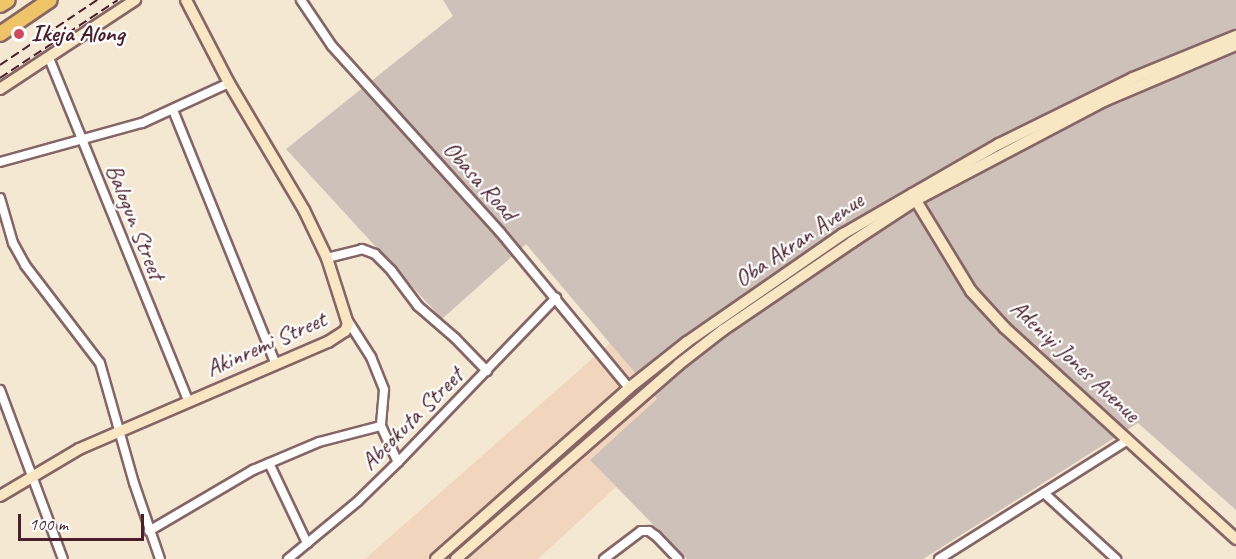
<!DOCTYPE html>
<style>
body{margin:0}
#map{position:relative;width:1236px;height:559px;overflow:hidden;background:#f5e8d3;font-family:Caveat,sans-serif}
div>[style]{position:absolute}
.built>*{inset:0;background:#f1d5bd}
.industrial>*{inset:0;background:#cec1ba}
.roads{filter:drop-shadow(2px 0 #866566) drop-shadow(-2px 0 #866566) drop-shadow(0 2px #866566) drop-shadow(0 -2px #866566)}
.street>*{height:8px;margin:-4px;padding:0 4px;transform-origin:4px;border-radius:4px;background:#fff}
.secondary>*{height:10px;margin:-5px;padding:0 5px;transform-origin:5px;border-radius:5px;background:#f9e7c3}
.highway>*{height:14px;margin:-7px;padding:0 7px;transform-origin:7px;border-radius:7px;background:#efc469}
.rail>*{height:2px;margin-top:-1px;transform-origin:0;background:repeating-linear-gradient(90deg,#4a1f2b 0 9px,transparent 0 13.5px)}
.dots>*{width:16px;height:16px;translate:-50% -50%;box-sizing:border-box;border:3px solid #fff;border-radius:50%}
span{translate:-50% -50%;white-space:nowrap;text-align:center;line-height:1.15;-webkit-text-stroke:4.5px #fff;paint-order:stroke}
.poi-label{font-size:24px;color:#4a1f2b;font-weight:700}
.left{translate:0 -50%;text-align:left}
.street-label{font-size:24px;color:#4a1f2b}
.scale{position:absolute;left:18px;top:514px;width:126px;height:27px;box-sizing:border-box;border:3px solid #4a1f2b;border-top:0;padding-left:8px;font-size:18px;line-height:21px;white-space:nowrap;color:#4a1f2b;-webkit-text-stroke:4px #fff;paint-order:stroke}
</style>
<div id="map">
<div class="built">
<i style="clip-path:polygon(610px 343px,657px 400px,590px 460px,616px 487px,538px 559px,365px 559px)"></i>
</div>
<div class="industrial">
<i style="clip-path:polygon(443px 0,1236px 0,1236px 510px,1138px 423px,923px 559px,687px 559px,590px 460px,657px 399px,526px 244px,442px 319px,286px 149px,453px 16px)"></i>
</div>
<div class="roads">
<div class="street">
<i style="left:301px;top:0;width:55px;rotate:56deg"></i>
<i style="left:332px;top:46px;width:251px;rotate:47.9deg"></i>
<i style="left:500px;top:232px;width:202px;rotate:50.4deg"></i>
<i style="left:49px;top:58px;width:370px;rotate:67.9deg"></i>
<i style="left:173px;top:110px;width:273px;rotate:68deg"></i>
<i style="left:0;top:162px;width:147px;rotate:-15.4deg"></i>
<i style="left:142px;top:123px;width:96px;rotate:-24.7deg"></i>
<i style="left:0;top:198px;width:47px;rotate:73.9deg"></i>
<i style="left:13px;top:243px;width:25px;rotate:61deg"></i>
<i style="left:25px;top:265px;width:123px;rotate:52.6deg"></i>
<i style="left:100px;top:363px;width:125px;rotate:74.2deg"></i>
<i style="left:134px;top:483px;width:80px;rotate:71.1deg"></i>
<i style="left:327px;top:258px;width:36px;rotate:-14deg"></i>
<i style="left:362px;top:249px;width:14px;rotate:21deg"></i>
<i style="left:375px;top:254px;width:23px;rotate:45deg"></i>
<i style="left:391px;top:270px;width:45px;rotate:53.1deg"></i>
<i style="left:418px;top:306px;width:49px;rotate:40.9deg"></i>
<i style="left:455px;top:338px;width:46px;rotate:45.9deg"></i>
<i style="left:348px;top:321px;width:43px;rotate:57.4deg"></i>
<i style="left:371px;top:357px;width:35px;rotate:68deg"></i>
<i style="left:384px;top:390px;width:36px;rotate:95deg"></i>
<i style="left:0;top:390px;width:180px;rotate:69.6deg"></i>
<i style="left:269px;top:463px;width:89px;rotate:64.6deg"></i>
<i style="left:1044px;top:493px;width:98px;rotate:42.5deg"></i>
<i style="left:149px;top:531px;width:121px;rotate:-30.4deg"></i>
<i style="left:253px;top:470px;width:72px;rotate:-23deg"></i>
<i style="left:319px;top:442px;width:64px;rotate:-14.5deg"></i>
<i style="left:381px;top:426px;width:40px;rotate:65deg"></i>
<i style="left:288px;top:559px;width:91px;rotate:-39.6deg"></i>
<i style="left:358px;top:501px;width:56px;rotate:-44.3deg"></i>
<i style="left:398px;top:462px;width:228px;rotate:-46.1deg"></i>
<i style="left:604px;top:559px;width:46px;rotate:-37.1deg"></i>
<i style="left:641px;top:531px;width:8px"></i>
<i style="left:649px;top:531px;width:9px;rotate:36deg"></i>
<i style="left:656px;top:536px;width:32px;rotate:46deg"></i>
<i style="left:939px;top:559px;width:223px;rotate:-32.2deg"></i>
</div>
<div class="secondary">
<i style="left:0;top:89px;width:162px;rotate:-33.4deg"></i>
<i style="left:912px;top:194px;width:114px;rotate:58.7deg"></i>
<i style="left:971px;top:291px;width:50px;rotate:47.4deg"></i>
<i style="left:1005px;top:328px;width:313px;rotate:42.4deg"></i>
<i style="left:0;top:496px;width:92px;rotate:-30.7deg"></i>
<i style="left:79px;top:449px;width:271px;rotate:-23.3deg"></i>
<i style="left:328px;top:342px;width:20px;rotate:-33deg"></i>
<i style="left:345px;top:331px;width:8px;rotate:-67deg"></i>
<i style="left:348px;top:324px;width:69px;rotate:-107.7deg"></i>
<i style="left:327px;top:258px;width:53px;rotate:-115.6deg"></i>
<i style="left:304px;top:210px;width:147px;rotate:-120.6deg"></i>
<i style="left:229px;top:83px;width:93px;rotate:-117.4deg"></i>
<i style="left:436px;top:559px;width:258px;rotate:-41.5deg"></i>
<i style="left:629px;top:388px;width:74px;rotate:-38.4deg"></i>
<i style="left:687px;top:342px;width:190px;rotate:-34.7deg"></i>
<i style="left:843px;top:234px;width:180px;rotate:-30deg"></i>
<i style="left:999px;top:144px;width:149px;rotate:-26.2deg"></i>
<i style="left:1133px;top:78px;width:111px;rotate:-22.2deg"></i>
<i style="left:456px;top:559px;width:295px;rotate:-41.1deg"></i>
<i style="left:678px;top:365px;width:57px;rotate:-37.9deg"></i>
<i style="left:723px;top:330px;width:156px;rotate:-34.3deg"></i>
<i style="left:852px;top:242px;width:77px;rotate:-33.3deg"></i>
<i style="left:916px;top:200px;width:212px;rotate:-27.8deg"></i>
<i style="left:1104px;top:101px;width:143px;rotate:-23deg"></i>
</div>
<div class="highway">
<i style="left:0;top:5px;width:9px;rotate:-32deg"></i>
<i style="left:0;top:34px;width:60px;rotate:-34.2deg"></i>
</div>
</div>
<div class="rail">
<i style="left:0;top:65px;width:117px;rotate:-33.8deg"></i>
<i style="left:0;top:78px;width:141px;rotate:-33.5deg"></i>
</div>
<div class="dots">
<i style="left:19px;top:34px;background:#d1495b"></i>
</div>
<div class="poi-label">
<span class="left" style="left:31px;top:34px">Ikeja Along</span>
</div>
<div class="street-label">
<span style="left:480px;top:181px;rotate:48deg">Obasa Road</span>
<span style="left:135px;top:222px;rotate:68deg">Balogun Street</span>
<span style="left:799px;top:240px;rotate:-34deg">Oba Akran Avenue</span>
<span style="left:266px;top:344px;rotate:-24deg">Akinremi Street</span>
<span style="left:1075px;top:361px;rotate:43deg">Adeniyi Jones Avenue</span>
<span style="left:412px;top:419px;rotate:-45deg">Abeokuta Street</span>
</div>
<div class="scale">100 m</div>
</div>
